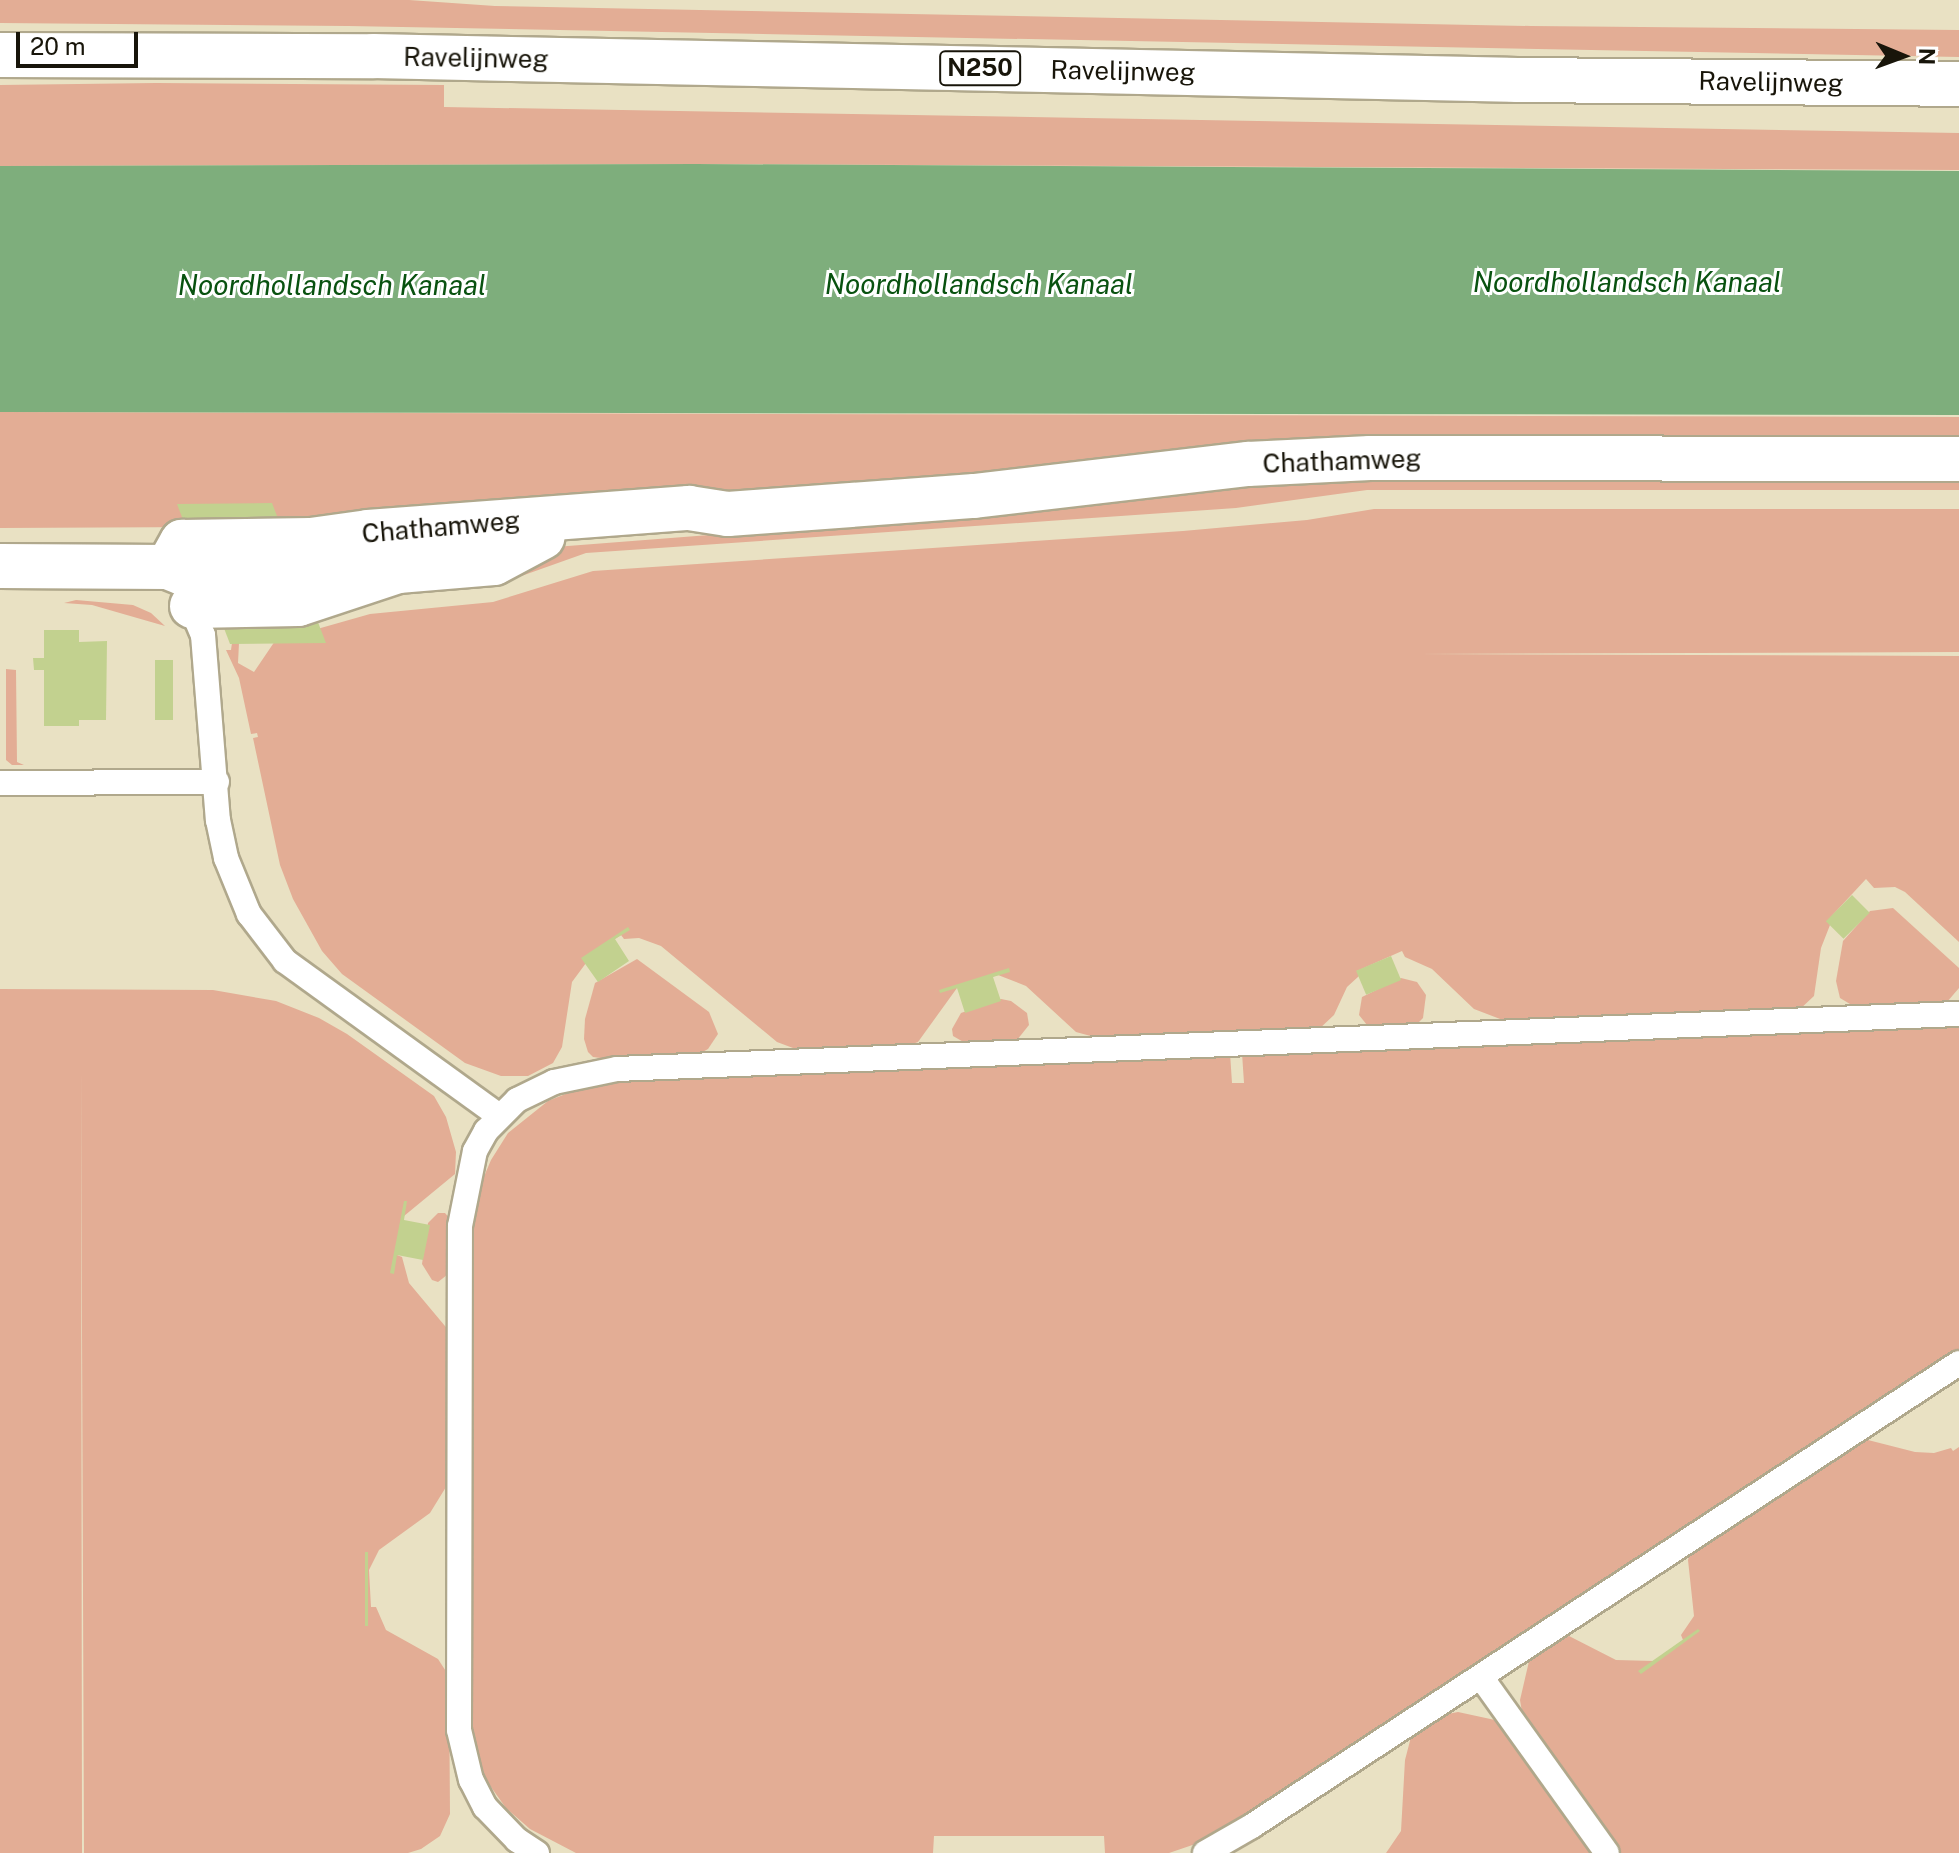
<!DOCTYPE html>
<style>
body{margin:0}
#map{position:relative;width:1959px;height:1853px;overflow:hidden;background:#e9e1c3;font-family:"Public Sans",sans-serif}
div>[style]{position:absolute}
.green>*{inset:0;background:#e3ad95}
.water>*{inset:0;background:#7eae7c}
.building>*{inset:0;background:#c2d18f;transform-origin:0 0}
.roads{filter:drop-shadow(2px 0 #b0a88c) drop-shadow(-2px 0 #b0a88c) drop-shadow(0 2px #b0a88c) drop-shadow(0 -2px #b0a88c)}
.lane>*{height:24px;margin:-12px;padding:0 12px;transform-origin:12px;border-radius:12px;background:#fff}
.street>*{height:44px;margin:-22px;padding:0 22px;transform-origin:22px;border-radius:22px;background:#fff}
.primary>*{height:44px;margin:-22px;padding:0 22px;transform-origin:22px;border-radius:22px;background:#fff}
span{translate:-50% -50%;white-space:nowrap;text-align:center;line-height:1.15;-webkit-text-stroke:6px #fff;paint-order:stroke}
.shield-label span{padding:2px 6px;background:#fff;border:2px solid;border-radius:6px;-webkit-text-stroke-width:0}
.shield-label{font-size:24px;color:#18150a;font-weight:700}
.street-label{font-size:26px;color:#18150a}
.water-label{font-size:28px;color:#095210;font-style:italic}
.north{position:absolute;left:1863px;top:16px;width:80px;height:80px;-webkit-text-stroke:6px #fff;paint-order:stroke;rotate:91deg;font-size:22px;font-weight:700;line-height:32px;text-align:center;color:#18150a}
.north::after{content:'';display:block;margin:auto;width:28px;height:36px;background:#18150a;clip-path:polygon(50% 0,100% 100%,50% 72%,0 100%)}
.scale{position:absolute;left:16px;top:32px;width:122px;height:36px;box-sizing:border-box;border:4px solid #18150a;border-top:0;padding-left:10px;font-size:24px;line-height:28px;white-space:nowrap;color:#18150a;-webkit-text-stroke:6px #fff;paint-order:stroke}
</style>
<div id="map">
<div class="green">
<i style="clip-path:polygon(0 0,409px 0,495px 6px,1531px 26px,1959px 30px,1959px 57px,348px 26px,0 23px)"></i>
<i style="clip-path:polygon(156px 83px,444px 85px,444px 107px,1959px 133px,1959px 170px,696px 164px,0 166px,0 85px)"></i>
<i style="clip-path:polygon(0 412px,1959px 417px,1959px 440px,1023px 472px,206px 527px,0 528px)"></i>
<i style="clip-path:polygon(1959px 477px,1959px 490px,1367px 490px,1236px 508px,586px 553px,507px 581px,446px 591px,445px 579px,555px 547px,992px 513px,1185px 489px,1371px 479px)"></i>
<i style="clip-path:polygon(1374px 509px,1959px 509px,1959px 652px,1417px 654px,1959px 656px,1959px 942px,1905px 892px,1895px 887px,1874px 888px,1866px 879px,1827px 921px,1830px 925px,1821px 948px,1814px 996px,1799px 1010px,1508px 1022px,1474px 1009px,1432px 969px,1405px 957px,1402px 951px,1357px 971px,1359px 976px,1347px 987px,1334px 1015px,1318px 1030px,1098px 1038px,1076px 1032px,1026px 986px,998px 975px,957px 988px,918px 1042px,904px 1047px,801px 1051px,777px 1042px,661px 946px,639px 938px,624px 939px,621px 935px,583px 960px,586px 963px,572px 982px,562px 1047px,553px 1063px,528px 1076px,501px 1076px,465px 1063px,342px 974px,322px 951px,293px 899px,280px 865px,253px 738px,258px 737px,257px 733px,251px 734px,239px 678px,226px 650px,231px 650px,232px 643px,239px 643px,238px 663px,254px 672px,275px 641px,370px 614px,493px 602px,593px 571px,1183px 531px,1307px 520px)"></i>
<i style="clip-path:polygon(76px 600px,133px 605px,151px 613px,165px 626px,92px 605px,64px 603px)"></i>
<i style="clip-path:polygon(6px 669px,16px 670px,17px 762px,24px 765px,12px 765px,6px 760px)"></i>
<i style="clip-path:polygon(1893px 908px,1959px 968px,1959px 988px,1947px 1002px,1855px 1007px,1840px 998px,1836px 981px,1843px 941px,1870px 911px)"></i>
<i style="clip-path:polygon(637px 959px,709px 1012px,718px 1034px,708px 1049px,699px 1054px,608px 1059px,593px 1057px,588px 1052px,584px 1039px,585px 1019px,595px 983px)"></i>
<i style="clip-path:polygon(1401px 978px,1417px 982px,1426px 995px,1423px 1018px,1416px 1025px,1367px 1025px,1359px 1015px,1362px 997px)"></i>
<i style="clip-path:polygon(0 989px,213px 990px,276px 1001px,319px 1018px,347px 1034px,434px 1096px,446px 1117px,456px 1152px,455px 1174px,404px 1216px,397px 1255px,402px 1257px,409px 1283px,450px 1332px,446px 1487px,430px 1513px,379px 1550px,369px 1570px,371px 1607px,376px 1607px,386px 1630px,438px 1659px,449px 1676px,450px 1814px,440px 1836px,421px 1849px,408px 1853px,84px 1853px,81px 1068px,82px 1853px,0 1853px)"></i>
<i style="clip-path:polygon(1001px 999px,1011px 1001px,1027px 1013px,1029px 1025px,1017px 1040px,967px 1044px,953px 1036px,952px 1029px,961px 1013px)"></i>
<i style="clip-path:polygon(1959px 1024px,1959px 1351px,1213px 1838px,1169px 1853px,1105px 1853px,1104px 1836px,934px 1836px,933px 1853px,576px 1853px,530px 1829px,506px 1808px,486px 1780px,471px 1735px,470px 1246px,477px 1193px,491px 1160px,508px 1133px,548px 1101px,578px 1089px,621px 1079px,1230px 1053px,1232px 1083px,1244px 1083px,1242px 1053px)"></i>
<i style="clip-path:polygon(438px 1213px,445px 1213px,450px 1219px,447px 1275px,438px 1282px,432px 1280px,422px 1264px,428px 1223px)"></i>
<i style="clip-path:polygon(1864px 1439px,1915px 1452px,1934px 1453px,1951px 1448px,1953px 1451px,1959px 1447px,1959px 1853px,1619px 1853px,1523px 1718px,1520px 1700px,1530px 1657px,1558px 1638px,1569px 1636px,1616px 1660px,1654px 1661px,1683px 1640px,1681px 1635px,1694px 1616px,1688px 1560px,1691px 1551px)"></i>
<i style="clip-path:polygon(1458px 1712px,1495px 1720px,1507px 1732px,1594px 1853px,1386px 1853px,1401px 1831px,1405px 1760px,1411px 1737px,1437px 1716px)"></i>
</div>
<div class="water">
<i style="clip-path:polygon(696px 164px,1959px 171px,1959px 415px,0 412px,0 166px)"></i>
</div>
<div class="building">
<i style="clip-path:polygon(272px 503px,326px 643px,230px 644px,177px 504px)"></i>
<i style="clip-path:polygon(44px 630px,79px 630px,79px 642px,107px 641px,106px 720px,79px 720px,79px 726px,44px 726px,44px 670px,34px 670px,33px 658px,44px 658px)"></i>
<i style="left:173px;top:660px;width:60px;height:18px;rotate:90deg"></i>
<i style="left:1852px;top:895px;width:25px;height:37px;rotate:45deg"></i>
<i style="clip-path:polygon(628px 927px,630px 930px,615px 939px,629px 961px,598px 982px,581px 958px)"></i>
<i style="left:1391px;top:956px;width:26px;height:38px;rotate:67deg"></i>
<i style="clip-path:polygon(1009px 968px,1010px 972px,993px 977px,1001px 1001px,965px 1013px,957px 988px,940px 993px,939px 990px)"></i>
<i style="clip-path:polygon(404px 1201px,407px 1201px,404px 1220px,430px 1225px,423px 1260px,397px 1255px,394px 1274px,390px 1273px)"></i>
<i style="left:365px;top:1552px;width:3px;height:74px"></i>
<i style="clip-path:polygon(1698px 1629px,1700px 1631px,1641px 1674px,1638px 1671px)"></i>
</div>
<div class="roads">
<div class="lane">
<i style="left:188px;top:600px;width:38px;rotate:67deg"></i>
<i style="left:203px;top:635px;width:186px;rotate:85.4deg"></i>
<i style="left:218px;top:820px;width:39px;rotate:78deg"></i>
<i style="left:226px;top:858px;width:61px;rotate:67.7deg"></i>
<i style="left:249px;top:914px;width:59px;rotate:52.5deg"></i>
<i style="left:285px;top:961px;width:264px;rotate:35.9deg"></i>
<i style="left:0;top:783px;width:217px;rotate:-0.3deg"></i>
<i style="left:1481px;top:1677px;width:216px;rotate:54.4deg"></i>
<i style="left:537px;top:1853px;width:24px;rotate:-147deg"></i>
<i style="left:517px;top:1840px;width:46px;rotate:-134.1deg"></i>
<i style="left:485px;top:1807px;width:30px;rotate:-117deg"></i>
<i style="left:471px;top:1780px;width:51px;rotate:-103.5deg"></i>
<i style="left:459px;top:1730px;width:504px;rotate:-89.89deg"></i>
<i style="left:460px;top:1226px;width:76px;rotate:-78.7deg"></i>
<i style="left:475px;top:1151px;width:23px;rotate:-61deg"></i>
<i style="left:486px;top:1131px;width:44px;rotate:-45deg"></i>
<i style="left:517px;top:1100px;width:41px;rotate:-25.9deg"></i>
<i style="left:554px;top:1082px;width:64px;rotate:-11.7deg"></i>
<i style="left:617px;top:1069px;width:1343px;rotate:-2.35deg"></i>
<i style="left:1205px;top:1853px;width:54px;rotate:-29.9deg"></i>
<i style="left:1252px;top:1826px;width:845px;rotate:-33.22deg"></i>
</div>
<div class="street">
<i style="left:0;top:566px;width:168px;rotate:0.3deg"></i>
<i style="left:168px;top:567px;width:16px;rotate:22deg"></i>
<i style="left:183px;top:573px;width:119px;rotate:-0.5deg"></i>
<i style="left:302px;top:572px;width:65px;rotate:-14.3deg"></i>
<i style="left:168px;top:567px;width:29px;rotate:-61deg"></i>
<i style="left:182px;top:542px;width:129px;rotate:-0.9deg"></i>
<i style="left:311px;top:540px;width:58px;rotate:-8deg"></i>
<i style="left:368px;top:532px;width:322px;rotate:-4.3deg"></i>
<i style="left:689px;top:508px;width:39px;rotate:9deg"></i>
<i style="left:728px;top:514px;width:247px;rotate:-4.2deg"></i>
<i style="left:974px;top:496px;width:276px;rotate:-6.7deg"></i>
<i style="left:1248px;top:464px;width:122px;rotate:-2.8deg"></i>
<i style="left:1370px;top:458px;width:589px;rotate:0.1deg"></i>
<i style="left:192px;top:606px;width:106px;rotate:-1.1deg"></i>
<i style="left:298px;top:604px;width:105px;rotate:-18.3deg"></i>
<i style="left:398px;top:571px;width:96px;rotate:-4.8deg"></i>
<i style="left:494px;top:563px;width:55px;rotate:-28deg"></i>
</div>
<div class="primary">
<i style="left:0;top:55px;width:373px;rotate:0.2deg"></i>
<i style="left:373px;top:56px;width:1145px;rotate:1.2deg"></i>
<i style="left:1518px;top:80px;width:441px;rotate:0.5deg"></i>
</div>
</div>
<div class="shield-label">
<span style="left:980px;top:68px">N250</span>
</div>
<div class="street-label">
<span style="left:476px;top:58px;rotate:1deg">Ravelijnweg</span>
<span style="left:1123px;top:71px;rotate:1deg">Ravelijnweg</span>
<span style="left:1771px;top:82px;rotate:1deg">Ravelijnweg</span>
<span style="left:1342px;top:461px;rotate:-2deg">Chathamweg</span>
<span style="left:441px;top:527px;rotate:-5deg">Chathamweg</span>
</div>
<div class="water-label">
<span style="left:1627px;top:282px">Noordhollandsch Kanaal</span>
<span style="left:979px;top:284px">Noordhollandsch Kanaal</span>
<span style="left:332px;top:285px">Noordhollandsch Kanaal</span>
</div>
<div class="north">N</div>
<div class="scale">20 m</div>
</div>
